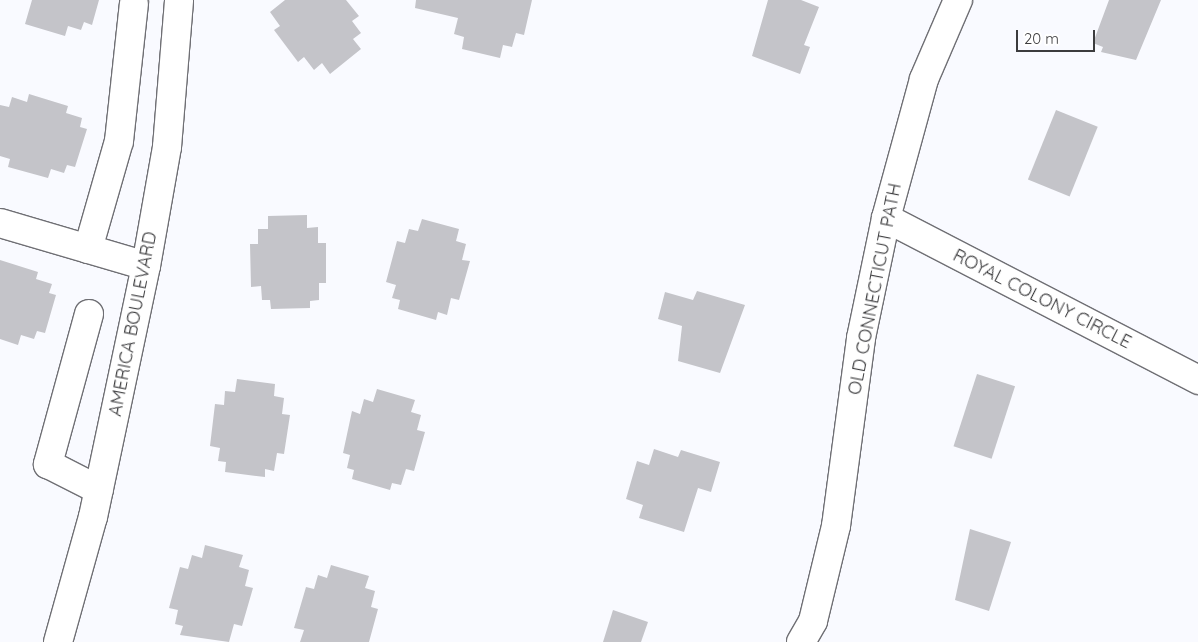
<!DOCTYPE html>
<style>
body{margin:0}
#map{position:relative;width:1198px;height:642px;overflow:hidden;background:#f9faff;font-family:Quicksand,sans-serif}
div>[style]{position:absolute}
.building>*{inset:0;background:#c4c4c9;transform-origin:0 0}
.roads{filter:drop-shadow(1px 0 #6f6f74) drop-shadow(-1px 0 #6f6f74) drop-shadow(0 1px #6f6f74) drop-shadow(0 -1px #6f6f74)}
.minor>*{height:28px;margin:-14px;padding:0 14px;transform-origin:14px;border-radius:14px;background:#fff}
span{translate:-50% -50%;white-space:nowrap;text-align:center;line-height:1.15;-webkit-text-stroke:4px #fff;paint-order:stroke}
.street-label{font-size:18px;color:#3c3c3e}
.scale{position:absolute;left:1016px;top:30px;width:79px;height:22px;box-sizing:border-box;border:2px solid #3c3c3e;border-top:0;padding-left:6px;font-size:15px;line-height:18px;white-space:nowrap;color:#3c3c3e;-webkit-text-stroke:4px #fff;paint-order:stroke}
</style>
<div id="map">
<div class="building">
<i style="clip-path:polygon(32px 0,99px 0,92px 25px,84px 22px,81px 30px,68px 26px,65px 36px,25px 24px)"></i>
<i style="clip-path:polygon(285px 0,346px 0,359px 16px,352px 21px,361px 33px,353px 39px,361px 49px,330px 74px,322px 63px,314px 70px,304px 57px,298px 62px,274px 30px,280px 26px,270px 12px)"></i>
<i style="clip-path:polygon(416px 0,532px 0,524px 35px,516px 33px,512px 47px,503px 45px,500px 58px,462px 49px,464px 37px,454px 34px,458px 18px,415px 8px)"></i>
<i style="clip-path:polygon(768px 0,801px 0,819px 7px,804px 45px,810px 47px,800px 74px,752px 56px)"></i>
<i style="clip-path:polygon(1109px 0,1161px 0,1136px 60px,1101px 52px,1103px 47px,1093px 43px)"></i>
<i style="clip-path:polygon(29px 94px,68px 106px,66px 113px,82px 118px,80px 127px,87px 129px,75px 167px,67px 165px,64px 173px,51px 169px,48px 178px,8px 167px,10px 159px,0 156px,0 105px,9px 107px,12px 97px,27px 102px)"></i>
<i style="left:1056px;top:110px;width:45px;height:75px;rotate:22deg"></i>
<i style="clip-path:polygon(307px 215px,307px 228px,318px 227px,318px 243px,326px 243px,326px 283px,319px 283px,319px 300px,310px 301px,310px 308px,271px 309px,270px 300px,262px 300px,261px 286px,251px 287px,250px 244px,258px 244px,258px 229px,268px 229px,268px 216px)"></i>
<i style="clip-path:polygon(422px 219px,459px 229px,456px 241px,466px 244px,462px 260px,470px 261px,459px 300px,451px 298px,447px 315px,438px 312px,436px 320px,398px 309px,400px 300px,392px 298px,396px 285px,386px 282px,397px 241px,405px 243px,409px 229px,418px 231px)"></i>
<i style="clip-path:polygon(0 260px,38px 272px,36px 279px,52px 284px,49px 293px,56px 295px,45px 333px,37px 331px,34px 339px,21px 335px,18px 345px,0 339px)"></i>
<i style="clip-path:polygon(697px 291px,745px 305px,720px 373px,678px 361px,682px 326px,658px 319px,665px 292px,693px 300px)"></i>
<i style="left:977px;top:374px;width:40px;height:76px;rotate:18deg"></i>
<i style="clip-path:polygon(237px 379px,275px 384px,274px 396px,284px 398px,282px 414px,290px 415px,284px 454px,277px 453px,274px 471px,265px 469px,265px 477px,225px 472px,226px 462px,218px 461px,220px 448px,210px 446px,215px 404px,224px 405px,225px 391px,235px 392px)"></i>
<i style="clip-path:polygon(377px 389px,415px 400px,411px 412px,421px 415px,417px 430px,425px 432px,414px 471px,406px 469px,401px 485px,392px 483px,390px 490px,352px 479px,354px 470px,347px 468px,350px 455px,343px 453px,352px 411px,360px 414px,364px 399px,373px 402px)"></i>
<i style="clip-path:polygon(654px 449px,678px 457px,681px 450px,720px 462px,711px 492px,698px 488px,684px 532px,639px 518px,643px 505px,626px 499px,637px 461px,649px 465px)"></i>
<i style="clip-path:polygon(970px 529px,1011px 542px,989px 611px,955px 600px)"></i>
<i style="clip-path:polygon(205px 545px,243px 555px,239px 567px,249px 570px,245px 586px,253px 588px,242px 626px,234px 624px,229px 642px,180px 635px,183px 626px,175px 624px,178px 610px,169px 608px,180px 567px,188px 569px,192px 555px,202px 558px)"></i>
<i style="clip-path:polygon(331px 565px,369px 576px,365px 588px,375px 591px,371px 607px,378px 609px,369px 642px,300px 642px,304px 630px,294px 628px,306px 587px,314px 589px,318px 575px,327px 578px)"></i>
<i style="clip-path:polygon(613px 610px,648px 622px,641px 642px,603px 642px)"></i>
</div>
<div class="roads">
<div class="minor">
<i style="left:886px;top:218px;width:352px;rotate:27.4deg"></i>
<i style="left:0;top:223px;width:152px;rotate:16.4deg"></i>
<i style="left:88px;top:249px;width:112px;rotate:-74deg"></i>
<i style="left:119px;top:141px;width:138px;rotate:-83.8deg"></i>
<i style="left:89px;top:314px;width:156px;rotate:105.3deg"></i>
<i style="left:48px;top:464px;width:57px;rotate:27deg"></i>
<i style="left:58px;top:642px;width:130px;rotate:-74.4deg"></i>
<i style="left:93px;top:517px;width:257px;rotate:-78.1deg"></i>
<i style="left:146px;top:266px;width:121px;rotate:-80deg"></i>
<i style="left:167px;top:147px;width:147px;rotate:-85.3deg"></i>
<i style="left:801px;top:642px;width:24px;rotate:-60deg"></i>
<i style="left:813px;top:621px;width:98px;rotate:-76.4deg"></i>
<i style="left:836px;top:526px;width:190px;rotate:-82.4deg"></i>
<i style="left:861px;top:338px;width:123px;rotate:-78.2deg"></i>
<i style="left:886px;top:218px;width:144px;rotate:-74.7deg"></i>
<i style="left:924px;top:79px;width:86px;rotate:-66.7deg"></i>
</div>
</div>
<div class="street-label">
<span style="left:875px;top:289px;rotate:-79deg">OLD CONNECTICUT PATH</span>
<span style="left:1042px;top:299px;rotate:27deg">ROYAL COLONY CIRCLE</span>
<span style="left:133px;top:324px;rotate:-79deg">AMERICA BOULEVARD</span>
</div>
<div class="scale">20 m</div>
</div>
